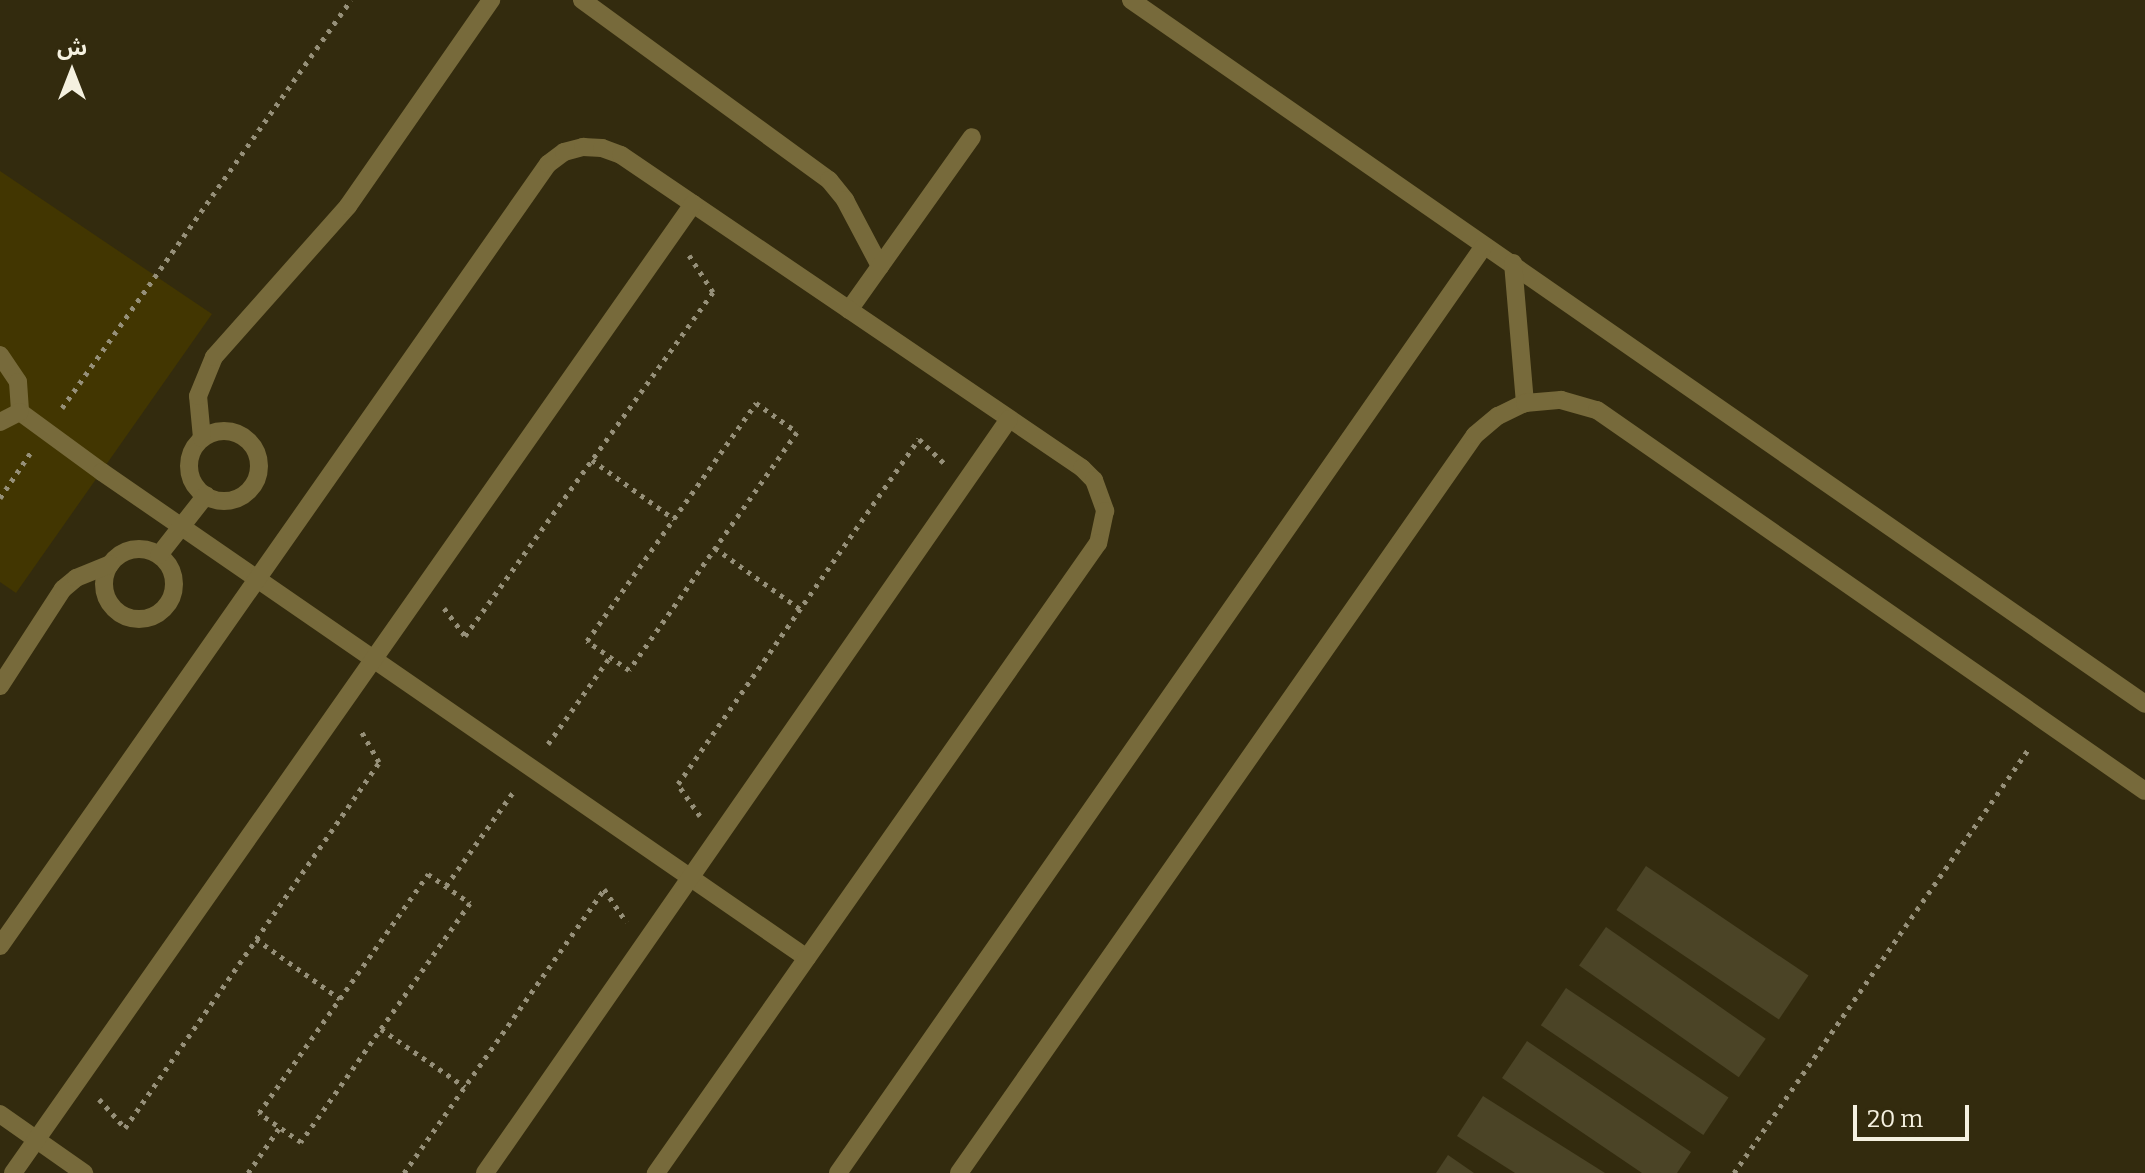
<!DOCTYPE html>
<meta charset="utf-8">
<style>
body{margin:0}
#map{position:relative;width:2145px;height:1173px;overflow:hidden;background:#332b0e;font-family:Bitter,"Noto Sans Arabic",serif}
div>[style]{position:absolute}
.green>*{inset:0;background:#423601}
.building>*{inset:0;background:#4b4426;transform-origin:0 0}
.path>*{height:5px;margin-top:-2.5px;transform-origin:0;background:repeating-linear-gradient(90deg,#969079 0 4px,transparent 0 10px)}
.service>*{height:18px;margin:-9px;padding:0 9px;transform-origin:9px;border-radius:9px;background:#776a3b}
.service>.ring{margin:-9px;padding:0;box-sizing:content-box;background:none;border:18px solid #776a3b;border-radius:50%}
span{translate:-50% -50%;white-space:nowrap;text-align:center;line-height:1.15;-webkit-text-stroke:6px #332b0e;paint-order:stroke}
.north{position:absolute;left:32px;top:32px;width:80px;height:80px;-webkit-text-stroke:6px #332b0e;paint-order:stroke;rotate:0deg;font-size:22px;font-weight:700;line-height:32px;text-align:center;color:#f5f1e0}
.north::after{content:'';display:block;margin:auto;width:28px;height:36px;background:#f5f1e0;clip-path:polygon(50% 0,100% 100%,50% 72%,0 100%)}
.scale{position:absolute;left:1853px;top:1105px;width:116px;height:36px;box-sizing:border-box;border:4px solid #f5f1e0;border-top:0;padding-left:10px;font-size:24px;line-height:28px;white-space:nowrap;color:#f5f1e0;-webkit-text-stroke:6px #332b0e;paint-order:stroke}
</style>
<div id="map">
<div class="green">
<i style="clip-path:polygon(0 171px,212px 314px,16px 593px,0 582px)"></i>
</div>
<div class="building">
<i style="left:1646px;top:866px;width:196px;height:53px;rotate:34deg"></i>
<i style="left:1606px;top:927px;width:195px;height:47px;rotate:35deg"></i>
<i style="left:1566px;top:988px;width:196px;height:45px;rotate:34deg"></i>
<i style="clip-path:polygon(1527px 1041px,1691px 1152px,1677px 1173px,1642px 1173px,1502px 1078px)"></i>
<i style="clip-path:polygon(1483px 1096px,1605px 1173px,1515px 1173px,1457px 1136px)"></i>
<i style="clip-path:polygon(1448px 1155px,1474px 1173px,1436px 1173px)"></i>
</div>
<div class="path">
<i style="left:756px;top:403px;width:50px;rotate:35.3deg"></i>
<i style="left:797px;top:432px;width:291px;rotate:125.2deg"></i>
<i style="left:629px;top:670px;width:51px;rotate:-145.4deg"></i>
<i style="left:587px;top:641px;width:292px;rotate:-54.6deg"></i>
<i style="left:62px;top:408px;width:500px;rotate:-54.7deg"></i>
<i style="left:592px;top:460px;width:101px;rotate:35.7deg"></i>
<i style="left:0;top:498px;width:55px;rotate:-56deg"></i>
<i style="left:715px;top:548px;width:105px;rotate:35.7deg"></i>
<i style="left:444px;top:608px;width:35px;rotate:53deg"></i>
<i style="left:465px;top:636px;width:424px;rotate:-54.2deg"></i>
<i style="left:713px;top:292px;width:44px;rotate:-123deg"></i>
<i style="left:548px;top:744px;width:107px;rotate:-54.5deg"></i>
<i style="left:700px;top:816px;width:39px;rotate:-125deg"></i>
<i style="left:678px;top:784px;width:421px;rotate:-55.1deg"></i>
<i style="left:919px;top:439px;width:35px;rotate:44deg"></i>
<i style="left:428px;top:874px;width:51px;rotate:34.6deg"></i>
<i style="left:470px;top:903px;width:293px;rotate:125.3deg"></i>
<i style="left:301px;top:1142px;width:51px;rotate:-145.4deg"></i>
<i style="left:259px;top:1113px;width:293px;rotate:-54.7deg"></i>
<i style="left:446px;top:886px;width:117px;rotate:-54.4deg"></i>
<i style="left:256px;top:939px;width:103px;rotate:35.5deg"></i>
<i style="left:381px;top:1029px;width:102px;rotate:34.6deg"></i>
<i style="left:99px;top:1099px;width:39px;rotate:48deg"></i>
<i style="left:125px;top:1128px;width:446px;rotate:-55.2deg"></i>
<i style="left:379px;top:762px;width:38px;rotate:-120deg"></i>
<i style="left:248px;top:1173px;width:56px;rotate:-55.2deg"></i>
<i style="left:404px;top:1173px;width:347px;rotate:-54.8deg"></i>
<i style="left:604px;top:889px;width:40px;rotate:56deg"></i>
<i style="left:1734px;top:1173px;width:519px;rotate:-55.21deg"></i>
</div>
<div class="service">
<i style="left:582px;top:0;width:306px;rotate:36.1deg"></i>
<i style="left:829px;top:180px;width:26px;rotate:51deg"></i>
<i style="left:845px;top:200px;width:75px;rotate:62.1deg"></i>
<i style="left:1131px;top:0;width:1234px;rotate:34.77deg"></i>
<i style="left:1513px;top:263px;width:141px;rotate:85.1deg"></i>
<i style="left:849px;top:310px;width:212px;rotate:-54.6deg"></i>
<i style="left:0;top:355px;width:32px;rotate:56deg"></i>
<i style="left:18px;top:382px;width:30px;rotate:86deg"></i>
<i style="left:20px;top:412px;width:102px;rotate:36.2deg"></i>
<i style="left:102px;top:472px;width:856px;rotate:34.58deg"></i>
<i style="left:0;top:422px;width:22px;rotate:-27deg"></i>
<i class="ring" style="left:189px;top:431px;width:52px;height:52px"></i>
<i style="left:202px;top:438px;width:42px;rotate:-95.4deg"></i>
<i style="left:198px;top:396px;width:42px;rotate:-67.7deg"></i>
<i style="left:214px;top:357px;width:202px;rotate:-48.4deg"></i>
<i style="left:348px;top:206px;width:251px;rotate:-55.2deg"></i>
<i class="ring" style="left:104px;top:549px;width:52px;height:52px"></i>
<i style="left:159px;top:555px;width:76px;rotate:-51.9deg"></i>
<i style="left:0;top:686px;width:116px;rotate:-57deg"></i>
<i style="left:63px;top:589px;width:17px;rotate:-40deg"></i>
<i style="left:76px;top:578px;width:37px;rotate:-22deg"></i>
<i style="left:0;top:946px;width:955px;rotate:-54.98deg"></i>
<i style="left:548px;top:164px;width:20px;rotate:-37deg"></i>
<i style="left:564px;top:152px;width:20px;rotate:-15deg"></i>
<i style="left:583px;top:147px;width:19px;rotate:3deg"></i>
<i style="left:602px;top:148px;width:20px;rotate:20deg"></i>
<i style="left:621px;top:155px;width:557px;rotate:34.17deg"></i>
<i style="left:1082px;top:468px;width:17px;rotate:45deg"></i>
<i style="left:1094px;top:480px;width:33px;rotate:70deg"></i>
<i style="left:1105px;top:511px;width:33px;rotate:102deg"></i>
<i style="left:1098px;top:543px;width:770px;rotate:125.05deg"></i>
<i style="left:0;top:1114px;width:103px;rotate:35.1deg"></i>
<i style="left:13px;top:1173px;width:1184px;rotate:-54.94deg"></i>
<i style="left:485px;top:1173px;width:918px;rotate:-55.2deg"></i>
<i style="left:838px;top:1173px;width:1130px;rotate:-55.13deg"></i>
<i style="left:959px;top:1173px;width:900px;rotate:-55.04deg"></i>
<i style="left:1475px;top:435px;width:30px;rotate:-40deg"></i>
<i style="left:1498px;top:416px;width:30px;rotate:-26deg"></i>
<i style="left:1525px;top:403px;width:36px;rotate:-5deg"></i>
<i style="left:1561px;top:400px;width:37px;rotate:16deg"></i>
<i style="left:1597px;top:410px;width:667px;rotate:34.81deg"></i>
</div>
<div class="north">ش</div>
<div class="scale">20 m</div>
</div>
